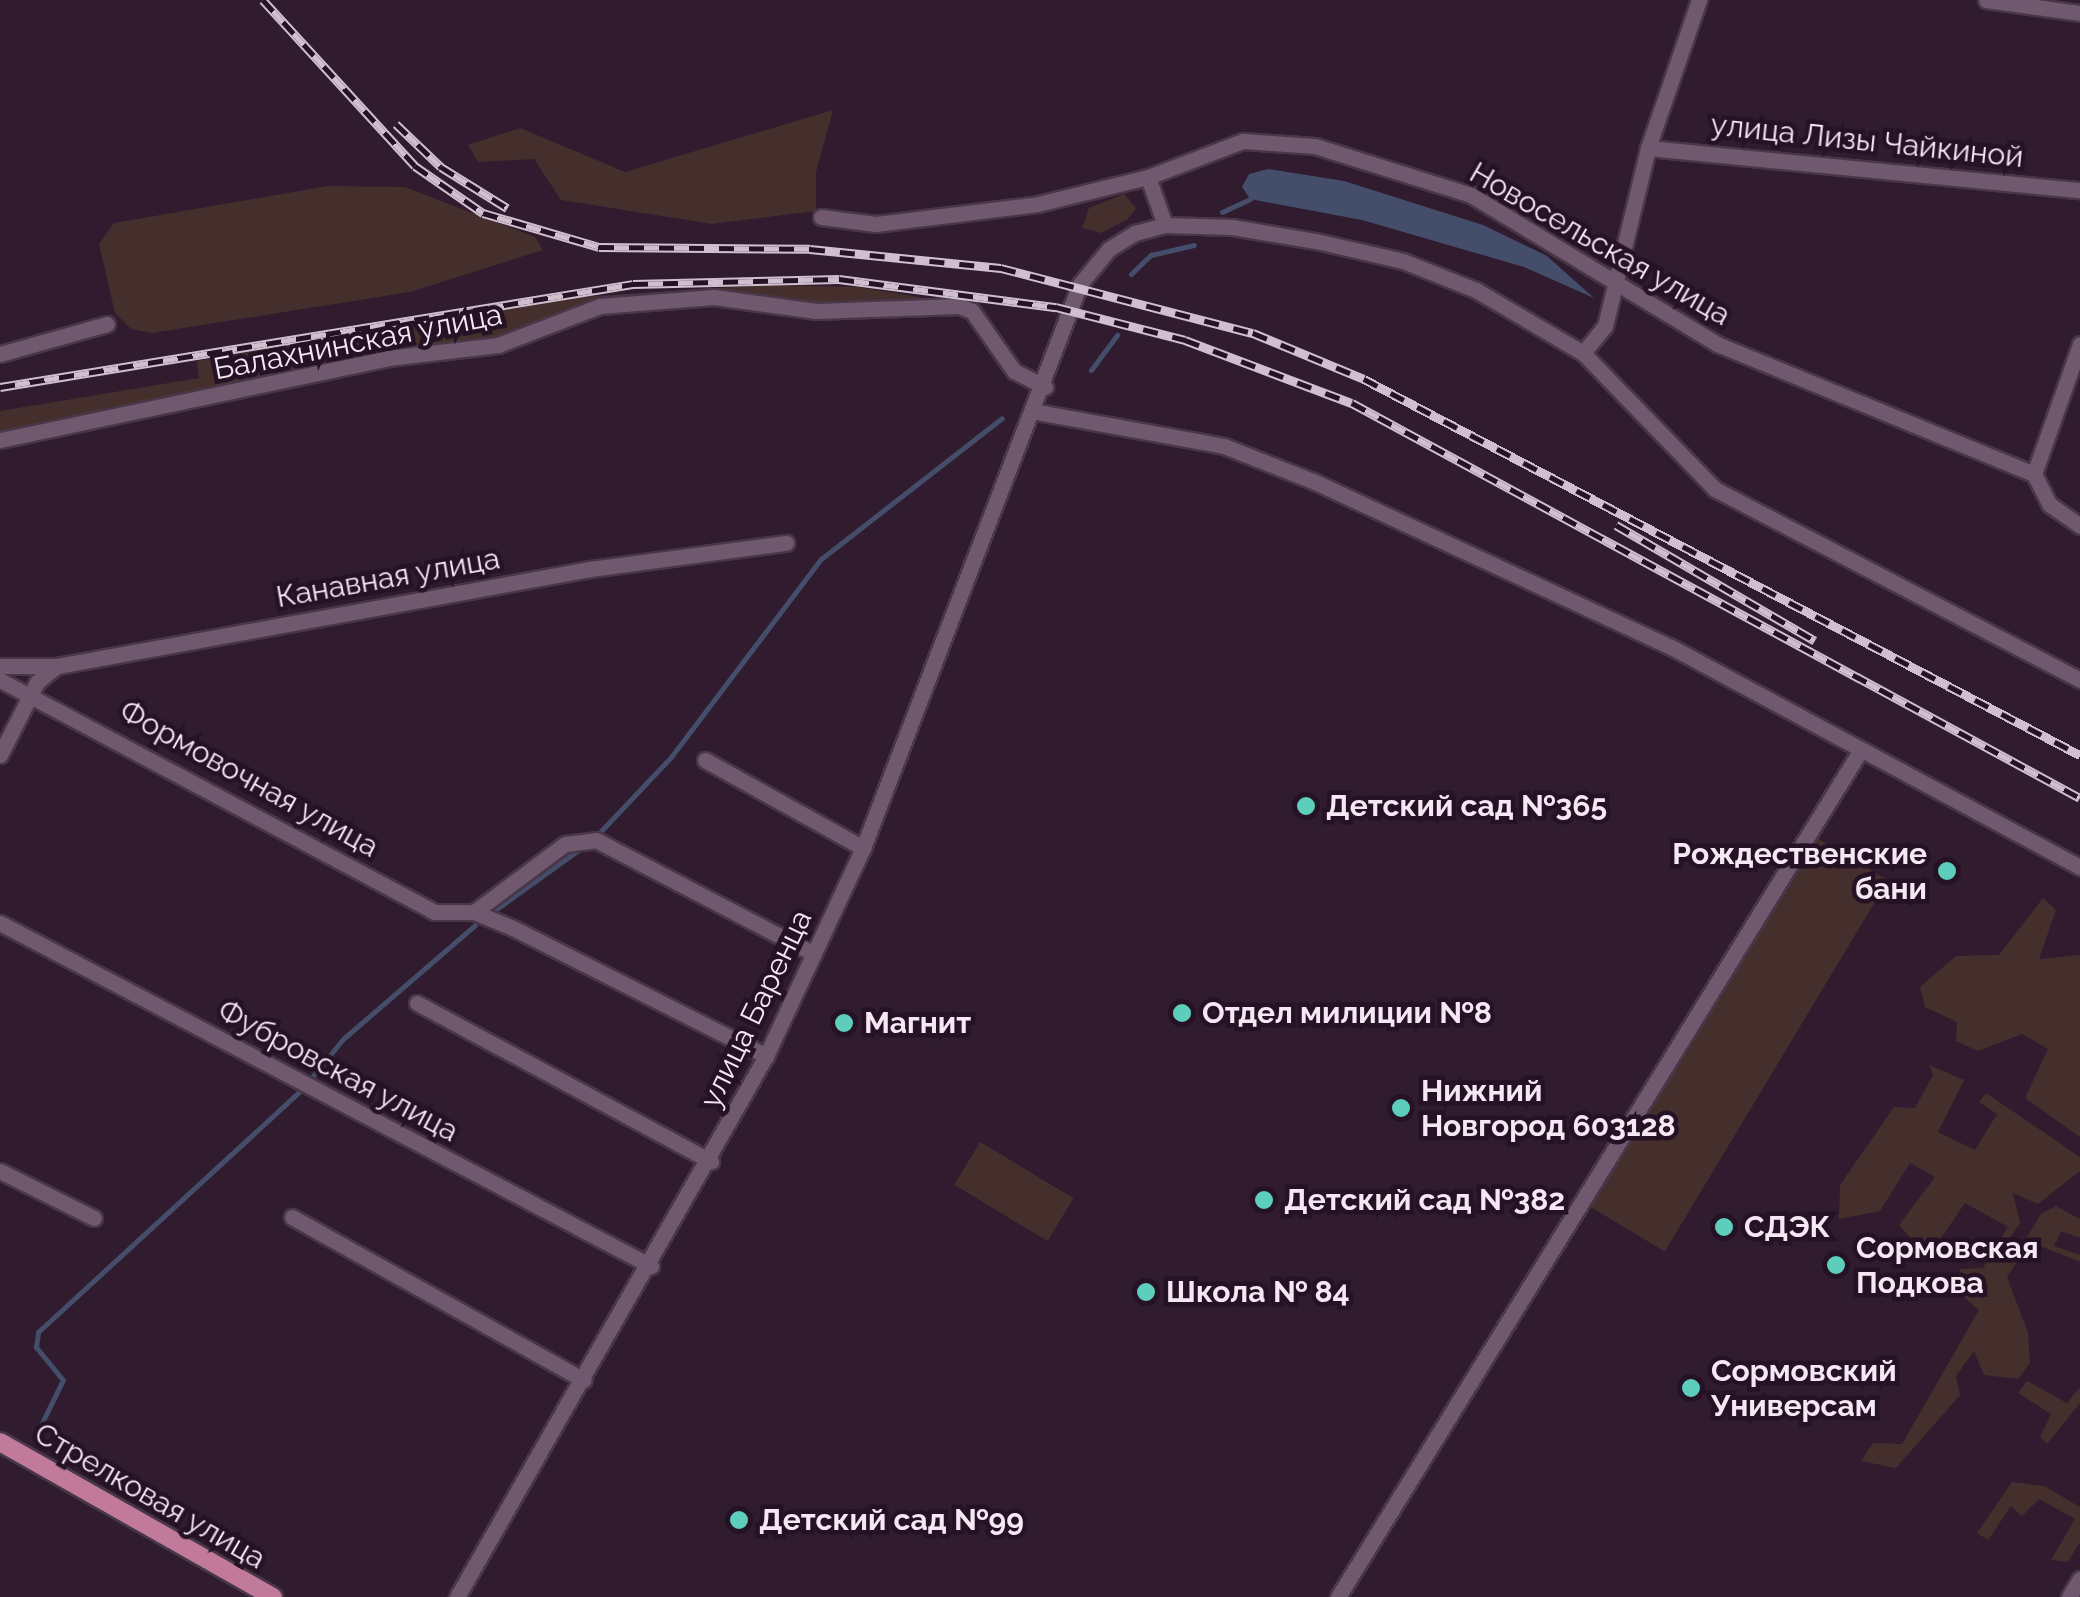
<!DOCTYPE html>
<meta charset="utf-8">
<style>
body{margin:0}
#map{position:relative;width:2080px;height:1597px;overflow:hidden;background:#301b2f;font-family:Raleway,sans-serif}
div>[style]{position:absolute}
.green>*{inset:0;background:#452f2c;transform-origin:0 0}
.water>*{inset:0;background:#444e6b}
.stream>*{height:5px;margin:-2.5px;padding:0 2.5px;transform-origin:2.5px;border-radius:2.5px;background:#444e6b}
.roads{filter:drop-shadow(2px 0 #483748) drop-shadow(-2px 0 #483748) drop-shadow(0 2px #483748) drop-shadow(0 -2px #483748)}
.minor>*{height:15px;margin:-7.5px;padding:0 7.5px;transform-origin:7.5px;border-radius:7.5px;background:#70586f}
.major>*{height:18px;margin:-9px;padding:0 9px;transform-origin:9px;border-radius:9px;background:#c27a9a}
.rail>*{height:9px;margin-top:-4.5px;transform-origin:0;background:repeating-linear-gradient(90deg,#261225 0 15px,#d0c0cf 0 30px);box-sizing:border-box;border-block:2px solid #d0c0cf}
.dots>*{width:28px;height:28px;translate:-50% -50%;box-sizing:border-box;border:5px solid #261225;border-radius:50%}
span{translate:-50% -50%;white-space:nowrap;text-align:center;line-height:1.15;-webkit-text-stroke:9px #261225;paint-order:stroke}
.street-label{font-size:30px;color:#f5e7f4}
.poi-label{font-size:30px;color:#f5e7f4;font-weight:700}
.left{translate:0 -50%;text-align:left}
.right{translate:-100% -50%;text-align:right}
</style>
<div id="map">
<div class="green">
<i style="clip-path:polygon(833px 110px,816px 172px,816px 211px,712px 224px,561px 200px,534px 159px,478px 162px,468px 145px,520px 128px,625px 172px)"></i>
<i style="clip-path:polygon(328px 186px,405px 187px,535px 237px,543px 250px,410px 292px,152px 333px,131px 329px,115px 313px,99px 244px,114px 223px)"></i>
<i style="clip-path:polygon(1124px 194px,1136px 208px,1128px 219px,1101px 233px,1082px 228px,1089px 208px)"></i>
<i style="clip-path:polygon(764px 285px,859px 287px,947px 302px,810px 305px,765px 295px,593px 302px,521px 333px,0 433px,0 411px,199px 378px,197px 361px,565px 298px)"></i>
<i style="left:1809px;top:833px;width:92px;height:433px;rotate:31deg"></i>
<i style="clip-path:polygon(2043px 898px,2056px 910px,2039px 959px,2080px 955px,2080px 1137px,2025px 1098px,2048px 1049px,2022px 1034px,1978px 1051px,1956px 1041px,1957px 1022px,1925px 1007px,1920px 987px,1956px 956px,1999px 955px)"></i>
<i style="clip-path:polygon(1929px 1065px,1964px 1080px,1938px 1132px,1975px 1150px,1997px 1114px,1979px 1102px,1986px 1093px,2080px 1157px,2080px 1171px,2038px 1204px,2013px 1193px,2020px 1223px,2007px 1242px,2021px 1247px,2041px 1214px,2056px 1206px,2080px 1219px,2080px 1238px,2061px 1231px,2054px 1246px,2080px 1255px,2080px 1262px,2030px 1242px,2007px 1277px,2028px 1333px,2030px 1363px,2018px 1379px,1984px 1375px,1974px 1351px,1956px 1376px,1960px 1395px,1896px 1468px,1861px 1461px,1873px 1443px,1902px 1444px,1979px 1310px,1951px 1286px,1961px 1269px,1983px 1268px,2008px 1227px,1965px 1203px,1941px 1238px,1919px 1247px,1899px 1225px,1935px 1177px,1910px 1163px,1880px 1211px,1839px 1219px,1840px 1185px,1894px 1107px,1915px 1108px,1933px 1075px)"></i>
<i style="left:980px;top:1142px;width:109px;height:50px;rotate:31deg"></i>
<i style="clip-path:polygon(2027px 1381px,2067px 1403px,2080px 1387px,2080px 1403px,2047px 1444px,2040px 1437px,2051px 1414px,2018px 1393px)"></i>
<i style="clip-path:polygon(2012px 1482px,2044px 1486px,2080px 1507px,2080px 1542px,2068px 1562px,2051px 1560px,2075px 1519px,2039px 1499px,2022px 1516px,2011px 1506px,1988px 1540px,1977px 1533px)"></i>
</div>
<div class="water">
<i style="clip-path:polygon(1268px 169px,1344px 181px,1483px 225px,1547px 256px,1594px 298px,1524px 267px,1362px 220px,1250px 199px,1242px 187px,1249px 174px)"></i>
</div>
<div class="stream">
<i style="left:1222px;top:212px;width:31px;rotate:-25deg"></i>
<i style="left:1131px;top:274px;width:28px;rotate:-44deg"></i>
<i style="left:1151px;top:255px;width:44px;rotate:-13.1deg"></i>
<i style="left:1091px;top:370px;width:44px;rotate:-53.4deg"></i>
<i style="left:601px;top:831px;width:102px;rotate:-46.6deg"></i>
<i style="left:671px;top:757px;width:248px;rotate:-52.9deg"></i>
<i style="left:821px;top:559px;width:229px;rotate:-37.9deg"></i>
<i style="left:495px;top:910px;width:105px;rotate:-35.7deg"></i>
<i style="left:312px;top:1077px;width:49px;rotate:-50.8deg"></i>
<i style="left:343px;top:1039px;width:174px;rotate:-40.8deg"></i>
<i style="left:36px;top:1435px;width:61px;rotate:-63.9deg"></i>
<i style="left:63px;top:1380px;width:43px;rotate:-129.3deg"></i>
<i style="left:36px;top:1347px;width:15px;rotate:-82deg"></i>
<i style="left:38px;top:1332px;width:355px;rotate:-42.6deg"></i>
</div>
<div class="roads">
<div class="minor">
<i style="left:1986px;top:0;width:95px;rotate:7.9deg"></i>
<i style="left:1648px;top:148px;width:434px;rotate:5.6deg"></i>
<i style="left:1148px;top:177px;width:51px;rotate:70.5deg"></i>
<i style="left:821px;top:217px;width:55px;rotate:7.3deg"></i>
<i style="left:876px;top:224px;width:163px;rotate:-7deg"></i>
<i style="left:1038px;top:204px;width:113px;rotate:-13.8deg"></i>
<i style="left:1148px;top:177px;width:102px;rotate:-20.8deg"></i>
<i style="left:1243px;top:141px;width:72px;rotate:4deg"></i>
<i style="left:1315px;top:146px;width:164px;rotate:17.4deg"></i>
<i style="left:1471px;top:195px;width:288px;rotate:31.2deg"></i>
<i style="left:1717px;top:344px;width:343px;rotate:22.3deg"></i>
<i style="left:2034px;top:474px;width:34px;rotate:63deg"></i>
<i style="left:2049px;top:504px;width:38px;rotate:35deg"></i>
<i style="left:1583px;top:353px;width:35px;rotate:-51deg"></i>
<i style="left:1605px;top:326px;width:183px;rotate:-76.4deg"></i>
<i style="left:1648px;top:148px;width:157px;rotate:-71deg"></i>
<i style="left:0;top:354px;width:111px;rotate:-15.7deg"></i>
<i style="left:1037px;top:412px;width:190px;rotate:10.3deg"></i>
<i style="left:1224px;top:446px;width:96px;rotate:21.5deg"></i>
<i style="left:1313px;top:481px;width:397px;rotate:24.9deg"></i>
<i style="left:1673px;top:648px;width:462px;rotate:28.3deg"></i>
<i style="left:0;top:440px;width:397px;rotate:-11.9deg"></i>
<i style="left:388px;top:358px;width:111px;rotate:-6.7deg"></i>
<i style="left:498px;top:345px;width:109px;rotate:-20.9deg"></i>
<i style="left:600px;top:306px;width:114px;rotate:-4.5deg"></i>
<i style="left:714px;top:297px;width:103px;rotate:7.8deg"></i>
<i style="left:816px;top:311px;width:143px;rotate:-2deg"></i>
<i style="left:959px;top:306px;width:14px;rotate:21deg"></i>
<i style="left:972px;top:311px;width:73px;rotate:55deg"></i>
<i style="left:1014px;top:371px;width:35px;rotate:27deg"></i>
<i style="left:2034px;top:474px;width:138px;rotate:-70.5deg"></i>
<i style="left:0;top:666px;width:57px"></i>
<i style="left:57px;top:666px;width:542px;rotate:-10.31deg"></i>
<i style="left:590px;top:569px;width:198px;rotate:-7.6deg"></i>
<i style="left:0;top:680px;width:492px;rotate:28.1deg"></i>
<i style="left:434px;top:912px;width:40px"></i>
<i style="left:474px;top:912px;width:42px;rotate:22.3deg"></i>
<i style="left:513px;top:928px;width:284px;rotate:26.8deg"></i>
<i style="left:0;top:755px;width:82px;rotate:-63.1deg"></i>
<i style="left:37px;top:682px;width:26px;rotate:-39deg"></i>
<i style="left:705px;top:760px;width:181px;rotate:29.1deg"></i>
<i style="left:474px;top:912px;width:114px;rotate:-36.8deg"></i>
<i style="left:565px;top:844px;width:31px;rotate:-7deg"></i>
<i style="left:596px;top:840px;width:246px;rotate:27.6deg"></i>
<i style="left:0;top:923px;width:736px;rotate:27.78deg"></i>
<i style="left:417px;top:1003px;width:334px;rotate:28.3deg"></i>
<i style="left:0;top:1171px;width:105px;rotate:26.6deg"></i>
<i style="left:292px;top:1217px;width:334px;rotate:29.2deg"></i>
<i style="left:457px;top:1597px;width:623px;rotate:-60.27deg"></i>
<i style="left:766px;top:1056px;width:230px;rotate:-65deg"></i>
<i style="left:863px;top:848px;width:604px;rotate:-68.96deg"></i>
<i style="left:1080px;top:284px;width:45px;rotate:-50.4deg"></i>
<i style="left:1109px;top:249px;width:31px;rotate:-32deg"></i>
<i style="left:1135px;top:233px;width:31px;rotate:-15deg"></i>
<i style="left:1165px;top:225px;width:67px;rotate:1.7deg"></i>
<i style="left:1232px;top:227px;width:85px;rotate:9.5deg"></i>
<i style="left:1316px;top:241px;width:89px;rotate:12.9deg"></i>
<i style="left:1403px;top:261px;width:79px;rotate:21.7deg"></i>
<i style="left:1476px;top:290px;width:124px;rotate:30.5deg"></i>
<i style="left:1583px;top:353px;width:190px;rotate:45.9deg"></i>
<i style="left:1715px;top:489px;width:412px;rotate:27.6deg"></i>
<i style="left:1338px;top:1597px;width:994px;rotate:-58.32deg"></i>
<i style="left:2069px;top:1597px;width:21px;rotate:-59deg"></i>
</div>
<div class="major">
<i style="left:0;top:1442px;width:314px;rotate:29.6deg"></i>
</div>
</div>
<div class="rail">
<i style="left:263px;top:0;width:225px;rotate:47.5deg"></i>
<i style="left:415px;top:166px;width:83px;rotate:34.7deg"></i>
<i style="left:483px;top:213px;width:121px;rotate:16.3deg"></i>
<i style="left:599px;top:247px;width:211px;rotate:0.5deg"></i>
<i style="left:810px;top:249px;width:192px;rotate:5.7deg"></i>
<i style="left:1001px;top:268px;width:260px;rotate:14.5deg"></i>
<i style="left:1253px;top:333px;width:120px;rotate:22.5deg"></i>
<i style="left:1364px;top:379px;width:809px;rotate:27.71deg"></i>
<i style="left:396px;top:124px;width:62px;rotate:43.7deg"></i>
<i style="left:441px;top:167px;width:78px;rotate:31.8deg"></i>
<i style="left:0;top:387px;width:641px;rotate:-9.24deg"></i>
<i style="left:633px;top:284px;width:206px;rotate:-1.4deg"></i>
<i style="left:839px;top:279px;width:219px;rotate:7.4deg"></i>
<i style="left:1056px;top:307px;width:133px;rotate:14.3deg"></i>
<i style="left:1185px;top:340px;width:178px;rotate:20.7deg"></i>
<i style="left:1352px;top:403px;width:828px;rotate:28.48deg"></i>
<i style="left:1616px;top:525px;width:230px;rotate:30.2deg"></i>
</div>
<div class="dots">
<i style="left:1306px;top:806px;background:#5ccebb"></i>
<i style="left:1947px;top:871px;background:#5ccebb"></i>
<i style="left:1182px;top:1013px;background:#5ccebb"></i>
<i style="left:844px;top:1023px;background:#5ccebb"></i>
<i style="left:1401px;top:1108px;background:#5ccebb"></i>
<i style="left:1264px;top:1200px;background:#5ccebb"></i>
<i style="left:1724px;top:1227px;background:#5ccebb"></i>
<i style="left:1836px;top:1265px;background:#5ccebb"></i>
<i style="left:1146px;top:1292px;background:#5ccebb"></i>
<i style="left:1691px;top:1388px;background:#5ccebb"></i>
<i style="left:739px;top:1520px;background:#5ccebb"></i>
</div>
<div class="street-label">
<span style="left:1867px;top:141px;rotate:6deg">улица Лизы Чайкиной</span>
<span style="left:1600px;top:244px;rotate:30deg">Новосельская улица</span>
<span style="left:358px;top:342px;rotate:-11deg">Балахнинская улица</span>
<span style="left:388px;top:578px;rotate:-10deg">Канавная улица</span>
<span style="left:249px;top:779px;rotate:29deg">Формовочная улица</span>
<span style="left:756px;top:1009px;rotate:-64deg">улица Баренца</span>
<span style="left:338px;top:1071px;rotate:28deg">Фубровская улица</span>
<span style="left:150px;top:1496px;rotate:30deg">Стрелковая улица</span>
</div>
<div class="poi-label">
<span class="left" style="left:1326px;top:806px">Детский сад №365</span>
<span class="right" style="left:1927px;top:871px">Рождественские<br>бани</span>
<span class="left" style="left:1202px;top:1013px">Отдел милиции №8</span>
<span class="left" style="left:864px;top:1023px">Магнит</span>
<span class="left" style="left:1421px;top:1108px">Нижний<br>Новгород 603128</span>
<span class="left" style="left:1284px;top:1200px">Детский сад №382</span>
<span class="left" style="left:1744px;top:1227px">СДЭК</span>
<span class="left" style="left:1856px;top:1265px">Сормовская<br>Подкова</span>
<span class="left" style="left:1166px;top:1292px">Школа № 84</span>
<span class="left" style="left:1711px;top:1388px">Сормовский<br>Универсам</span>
<span class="left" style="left:759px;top:1520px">Детский сад №99</span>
</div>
</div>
